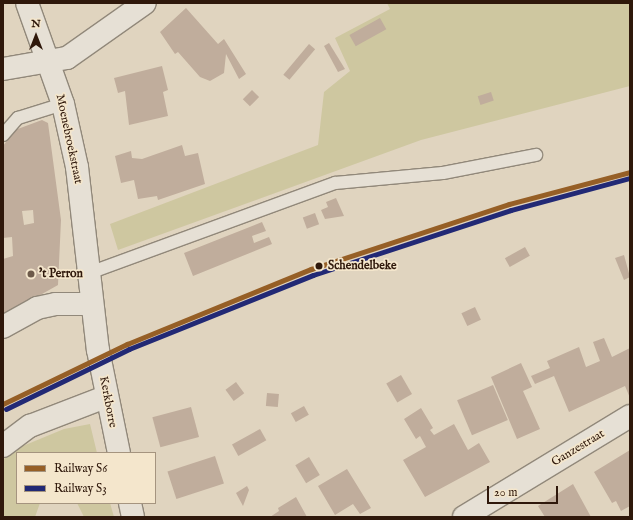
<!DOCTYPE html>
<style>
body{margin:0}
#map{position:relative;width:633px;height:520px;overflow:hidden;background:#e0d4bf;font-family:"IM FELL English",serif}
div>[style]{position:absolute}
.green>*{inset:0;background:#cec7a0}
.building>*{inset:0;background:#c0ad9c;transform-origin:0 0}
.roads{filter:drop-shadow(1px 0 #91887a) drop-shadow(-1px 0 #91887a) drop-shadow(0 1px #91887a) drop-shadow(0 -1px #91887a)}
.service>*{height:12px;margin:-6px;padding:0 6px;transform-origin:6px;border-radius:6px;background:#e6e0d5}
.minor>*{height:22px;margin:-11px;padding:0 11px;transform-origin:11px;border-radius:11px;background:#e6e0d5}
.tertiary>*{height:22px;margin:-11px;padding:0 11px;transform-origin:11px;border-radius:11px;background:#e6e0d5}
.rail-1>*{height:5px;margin:-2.5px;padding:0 2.5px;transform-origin:2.5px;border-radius:2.5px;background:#965f26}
.rail-2>*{height:5px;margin:-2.5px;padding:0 2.5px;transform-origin:2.5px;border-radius:2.5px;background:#222975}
.dots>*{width:11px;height:11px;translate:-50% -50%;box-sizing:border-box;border:2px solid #f4e6cc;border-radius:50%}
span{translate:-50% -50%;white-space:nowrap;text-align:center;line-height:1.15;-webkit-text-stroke:3.5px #f4e6cc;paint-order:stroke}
.street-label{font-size:12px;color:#2f180b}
.stop-label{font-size:12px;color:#2f180b;font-weight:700}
.left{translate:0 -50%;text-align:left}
.poi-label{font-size:12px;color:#2f180b;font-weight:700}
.frame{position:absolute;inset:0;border:4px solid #2f180b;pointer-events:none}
.legend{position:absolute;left:16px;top:452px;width:140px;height:52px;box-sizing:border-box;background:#f4e6cc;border:1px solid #a5947f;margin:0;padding:5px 7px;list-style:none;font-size:12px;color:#2f180b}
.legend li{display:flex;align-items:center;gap:8px;height:20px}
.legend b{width:20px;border:1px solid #a5947f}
.north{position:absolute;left:16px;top:16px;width:40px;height:40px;-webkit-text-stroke:3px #f4e6cc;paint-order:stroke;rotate:0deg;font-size:11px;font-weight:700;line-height:16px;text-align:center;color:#2f180b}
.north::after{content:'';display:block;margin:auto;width:14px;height:18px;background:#2f180b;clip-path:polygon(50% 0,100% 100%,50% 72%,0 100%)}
.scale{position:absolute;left:487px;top:486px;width:71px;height:18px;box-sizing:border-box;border:2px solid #2f180b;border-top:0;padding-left:5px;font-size:12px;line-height:14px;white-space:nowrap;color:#2f180b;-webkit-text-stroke:3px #f4e6cc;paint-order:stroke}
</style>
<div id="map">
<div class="green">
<i style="clip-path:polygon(387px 3px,630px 3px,630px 86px,421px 140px,118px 250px,110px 224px,318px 145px,324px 92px,350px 71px,335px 38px,390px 9px)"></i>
<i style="clip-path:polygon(90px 424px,97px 453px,17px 453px,17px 503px,40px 503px,35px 517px,3px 517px,4px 459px,18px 448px,64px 429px)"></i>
<i style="clip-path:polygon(77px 503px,110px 503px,114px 517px,84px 517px)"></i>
</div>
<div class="building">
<i style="clip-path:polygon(186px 8px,218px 44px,224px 39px,246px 74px,239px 79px,226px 54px,224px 73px,210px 81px,200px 77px,178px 52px,175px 54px,160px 32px)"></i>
<i style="left:380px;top:18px;width:13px;height:35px;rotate:61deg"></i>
<i style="clip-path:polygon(329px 43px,345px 69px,338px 72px,324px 46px)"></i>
<i style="left:309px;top:44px;width:8px;height:40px;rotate:40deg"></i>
<i style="clip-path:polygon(162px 66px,168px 90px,163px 92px,168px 116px,129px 125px,125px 91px,118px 93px,114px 78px)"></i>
<i style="left:252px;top:90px;width:10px;height:13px;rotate:45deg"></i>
<i style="left:491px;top:92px;width:9px;height:14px;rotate:72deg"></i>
<i style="clip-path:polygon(evenodd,42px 120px,48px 123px,61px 220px,58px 285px,3px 316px,3px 259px,13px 256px,12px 237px,3px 238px,3px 146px,15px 130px,42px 120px,33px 210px,34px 223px,24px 225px,22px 211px,33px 210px)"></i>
<i style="clip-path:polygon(182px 145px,185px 156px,198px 153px,205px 184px,158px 200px,157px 196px,138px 199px,134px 180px,121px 183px,115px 156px,131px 151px,132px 158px,142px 159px)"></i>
<i style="clip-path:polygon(336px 198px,344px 216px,325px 219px,321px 210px,328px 207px,326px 202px)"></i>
<i style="left:315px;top:213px;width:12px;height:13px;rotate:70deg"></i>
<i style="clip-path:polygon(262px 222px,266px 231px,252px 236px,254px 243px,269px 237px,272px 244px,193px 276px,184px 253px)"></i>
<i style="left:525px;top:247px;width:10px;height:23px;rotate:61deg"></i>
<i style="clip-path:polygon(624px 255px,630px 277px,624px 280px,615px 258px)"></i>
<i style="left:475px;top:307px;width:14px;height:15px;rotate:65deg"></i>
<i style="clip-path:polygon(604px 338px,612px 357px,630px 348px,630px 398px,625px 386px,569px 412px,554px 376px,535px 384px,531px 376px,550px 368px,547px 361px,579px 347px,586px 367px,600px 361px,593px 342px)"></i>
<i style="clip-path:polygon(521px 363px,532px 387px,523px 391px,540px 429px,517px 439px,491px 377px)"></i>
<i style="left:401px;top:375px;width:22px;height:17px;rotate:60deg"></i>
<i style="left:236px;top:382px;width:14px;height:13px;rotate:54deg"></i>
<i style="left:493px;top:385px;width:38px;height:39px;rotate:67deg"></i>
<i style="left:267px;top:393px;width:12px;height:13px;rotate:5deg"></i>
<i style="left:304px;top:406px;width:10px;height:15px;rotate:61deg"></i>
<i style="left:191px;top:407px;width:31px;height:40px;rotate:75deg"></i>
<i style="clip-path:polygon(421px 408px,433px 428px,430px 430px,434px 435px,454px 424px,468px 450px,479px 443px,490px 462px,425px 497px,403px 460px,426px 447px,420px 436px,416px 439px,404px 419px)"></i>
<i style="left:260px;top:429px;width:13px;height:32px;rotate:61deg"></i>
<i style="clip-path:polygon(630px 450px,630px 506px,621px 511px,616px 501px,612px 503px,594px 472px)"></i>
<i style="left:215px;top:456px;width:29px;height:50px;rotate:72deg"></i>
<i style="left:309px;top:457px;width:21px;height:16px;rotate:59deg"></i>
<i style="clip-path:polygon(347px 469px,371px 508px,360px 514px,353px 504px,335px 515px,318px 486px)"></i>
<i style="clip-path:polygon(573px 484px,591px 517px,545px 517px,538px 506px)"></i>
<i style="clip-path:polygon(247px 486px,249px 490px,243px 506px,236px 493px)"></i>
<i style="clip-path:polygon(296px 497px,307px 517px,270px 517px,279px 511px,278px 508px)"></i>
</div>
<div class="roads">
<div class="service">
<i style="left:3px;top:135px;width:23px;rotate:-49deg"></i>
<i style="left:18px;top:118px;width:47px;rotate:-17.3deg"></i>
<i style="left:89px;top:273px;width:262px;rotate:-20.1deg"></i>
<i style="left:335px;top:183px;width:108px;rotate:-5.3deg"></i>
<i style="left:443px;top:173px;width:95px;rotate:-11deg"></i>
</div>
<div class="minor">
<i style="left:3px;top:69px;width:65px;rotate:-9.8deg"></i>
<i style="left:67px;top:58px;width:95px;rotate:-35.2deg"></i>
<i style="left:3px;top:327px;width:39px;rotate:-29deg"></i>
<i style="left:37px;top:308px;width:19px;rotate:-12deg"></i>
<i style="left:56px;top:304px;width:36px"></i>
<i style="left:3px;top:446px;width:34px;rotate:-37deg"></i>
<i style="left:30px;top:426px;width:80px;rotate:-21.1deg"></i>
<i style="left:464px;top:517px;width:194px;rotate:-31.3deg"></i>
</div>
<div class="tertiary">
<i style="left:27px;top:3px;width:107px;rotate:70.4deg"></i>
<i style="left:63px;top:104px;width:65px;rotate:77.5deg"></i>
<i style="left:77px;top:167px;width:184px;rotate:83.5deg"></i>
<i style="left:98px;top:350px;width:105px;rotate:78.5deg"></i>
<i style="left:130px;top:503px;width:14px;rotate:78deg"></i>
</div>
</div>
<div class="rail-1">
<i style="left:3px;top:404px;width:138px;rotate:-25.8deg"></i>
<i style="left:127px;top:344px;width:199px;rotate:-22.2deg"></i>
<i style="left:311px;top:269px;width:208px;rotate:-18.2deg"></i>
<i style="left:509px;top:204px;width:125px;rotate:-14.8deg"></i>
</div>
<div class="rail-2">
<i style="left:6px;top:409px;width:137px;rotate:-26deg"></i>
<i style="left:129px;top:349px;width:198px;rotate:-21.9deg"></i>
<i style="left:313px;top:275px;width:208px;rotate:-18.2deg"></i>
<i style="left:511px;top:210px;width:123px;rotate:-15.1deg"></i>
</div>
<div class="dots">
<i style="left:319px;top:266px;background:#2f180b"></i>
<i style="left:31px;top:274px;background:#6d5a4a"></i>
</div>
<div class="street-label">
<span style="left:69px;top:139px;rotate:78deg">Moenebroekstraat</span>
<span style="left:108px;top:402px;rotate:79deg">Kerkborre</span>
<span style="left:578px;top:448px;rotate:-31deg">Ganzestraat</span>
</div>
<div class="stop-label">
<span class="left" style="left:328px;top:266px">Schendelbeke</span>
</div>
<div class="poi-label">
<span class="left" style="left:39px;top:274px">'t Perron</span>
</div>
<div class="frame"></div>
<ul class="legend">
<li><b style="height:5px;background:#965f26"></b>Railway S6</li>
<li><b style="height:5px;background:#222975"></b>Railway S3</li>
</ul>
<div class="north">N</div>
<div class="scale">20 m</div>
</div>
